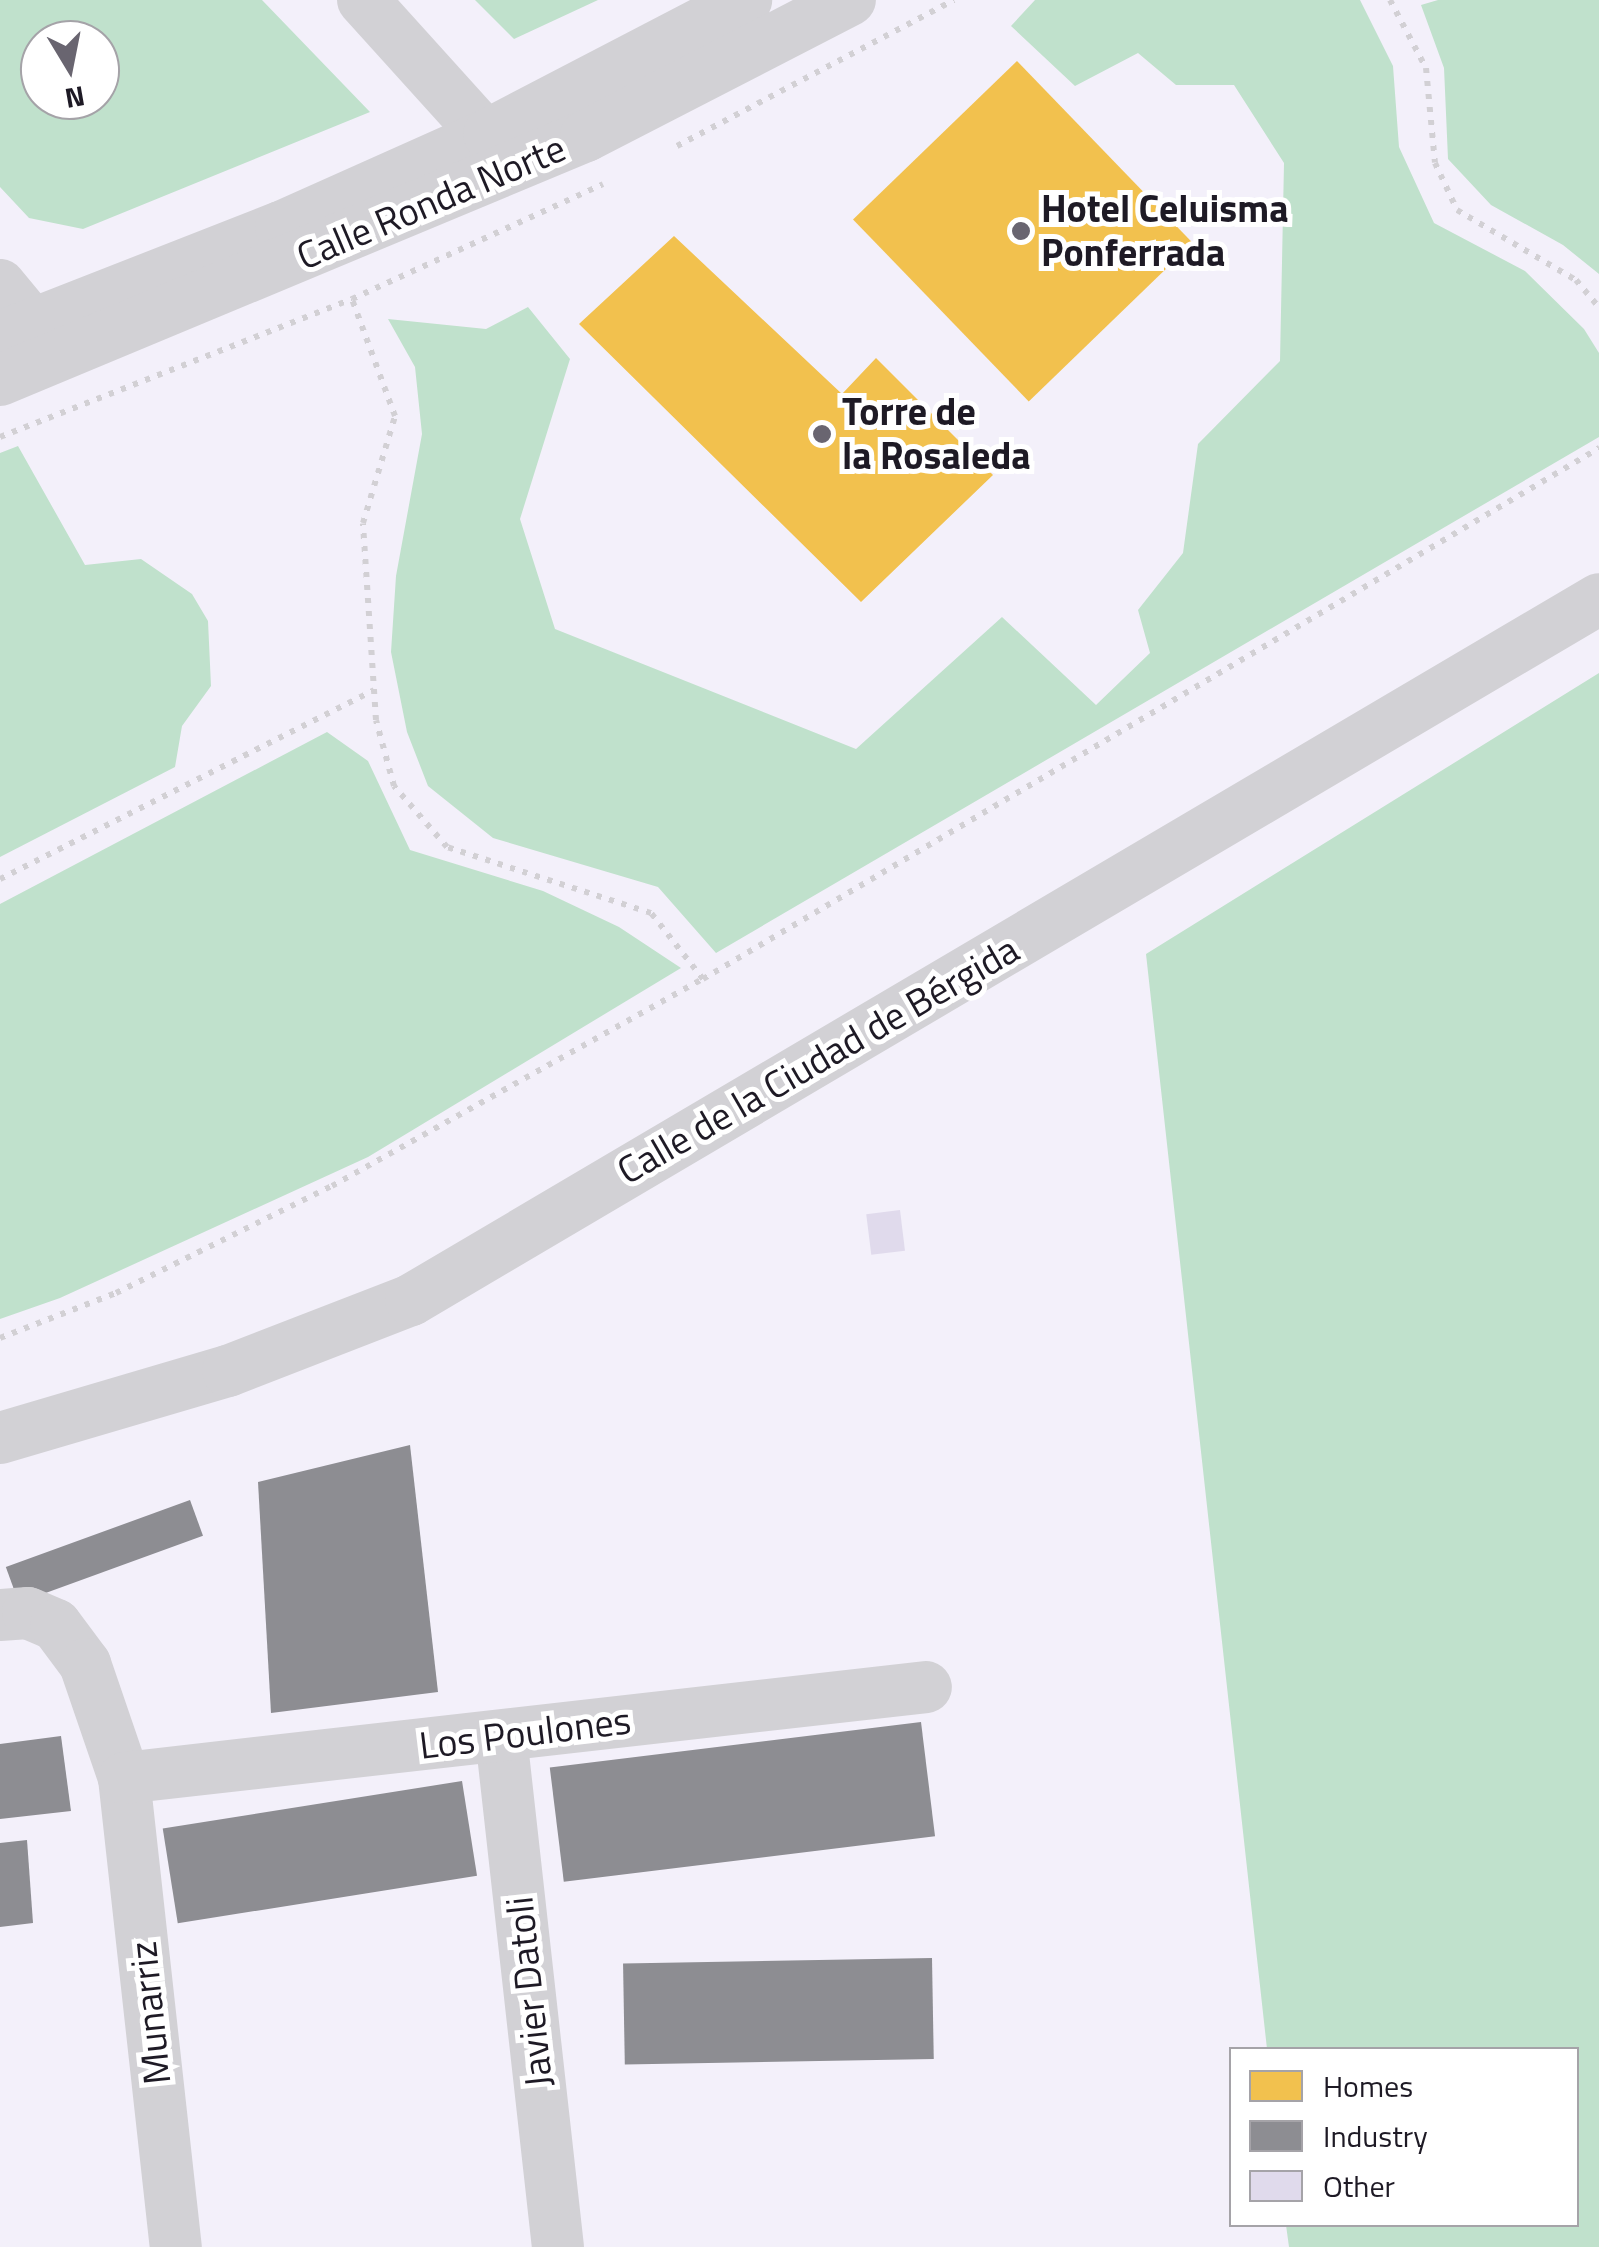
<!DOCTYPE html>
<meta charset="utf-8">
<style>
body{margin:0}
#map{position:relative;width:1599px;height:2247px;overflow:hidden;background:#f3f0fa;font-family:"Titillium Web",sans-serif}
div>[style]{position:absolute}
.green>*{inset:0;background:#c0e1cc}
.homes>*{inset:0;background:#f2c14e;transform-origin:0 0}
.industry>*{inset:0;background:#8d8d92;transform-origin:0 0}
.building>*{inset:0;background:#e0daec;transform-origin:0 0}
.path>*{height:6px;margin-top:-3px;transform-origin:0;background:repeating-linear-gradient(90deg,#d2d0d4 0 5px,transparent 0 13px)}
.minor>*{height:52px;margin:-26px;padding:0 26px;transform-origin:26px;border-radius:26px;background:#d2d1d5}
.dots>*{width:28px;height:28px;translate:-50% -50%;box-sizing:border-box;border:5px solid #fff;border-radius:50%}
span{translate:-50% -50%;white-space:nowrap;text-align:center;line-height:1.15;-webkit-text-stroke:10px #fff;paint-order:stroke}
.street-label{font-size:38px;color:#1e1a25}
.poi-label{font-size:38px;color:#1e1a25;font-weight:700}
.left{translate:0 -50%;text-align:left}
.legend{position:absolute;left:1229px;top:2047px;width:350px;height:180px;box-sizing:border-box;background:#fff;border:2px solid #a5a3a8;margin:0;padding:12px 18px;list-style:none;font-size:30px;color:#1e1a25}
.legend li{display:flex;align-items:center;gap:20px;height:50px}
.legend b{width:50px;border:2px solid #a5a3a8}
.north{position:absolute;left:20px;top:20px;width:100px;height:100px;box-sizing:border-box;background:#fff;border:2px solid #a5a3a8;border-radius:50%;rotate:170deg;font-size:28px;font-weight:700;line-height:40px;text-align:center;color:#1e1a25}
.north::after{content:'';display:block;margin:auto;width:35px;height:45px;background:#696570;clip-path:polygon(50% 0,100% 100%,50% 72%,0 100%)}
</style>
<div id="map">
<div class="green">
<i style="clip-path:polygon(evenodd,0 0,262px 0,370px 112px,83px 229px,29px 218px,0 187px,0 0,40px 40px,100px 40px,100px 100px,40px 100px,40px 40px)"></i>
<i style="clip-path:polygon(475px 0,598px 0,514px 39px)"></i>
<i style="clip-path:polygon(1035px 0,1360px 0,1393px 66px,1399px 147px,1434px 223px,1525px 271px,1584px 329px,1599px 353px,1599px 437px,716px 953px,658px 887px,493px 838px,428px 786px,407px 732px,391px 652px,396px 576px,422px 434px,415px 367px,388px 319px,486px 329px,528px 307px,570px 359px,520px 519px,555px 629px,856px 749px,1002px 617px,1096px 705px,1150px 653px,1138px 610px,1183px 553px,1198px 444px,1280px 361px,1284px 163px,1234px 85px,1176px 85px,1138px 53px,1075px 86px,1011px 26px)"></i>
<i style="clip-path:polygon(1438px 0,1599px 0,1599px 274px,1563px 245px,1491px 205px,1448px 159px,1444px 68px,1421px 5px)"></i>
<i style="clip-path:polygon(18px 446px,85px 565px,141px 559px,192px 594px,208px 621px,211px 686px,182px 726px,175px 767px,0 857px,0 453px)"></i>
<i style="clip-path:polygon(1599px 673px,1599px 2247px,1289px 2247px,1286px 2225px,1576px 2224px,1576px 2050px,1267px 2049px,1146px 954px)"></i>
<i style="clip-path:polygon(327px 732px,368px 761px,410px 850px,543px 891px,619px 927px,681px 968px,368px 1157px,60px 1298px,0 1319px,0 904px)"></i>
</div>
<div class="homes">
<i style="left:1017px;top:61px;width:253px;height:228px;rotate:46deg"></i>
<i style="clip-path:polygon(674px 236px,842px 394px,876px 358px,993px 475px,861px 602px,579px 324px)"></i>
</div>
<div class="industry">
<i style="clip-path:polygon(410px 1445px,438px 1692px,271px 1713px,258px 1482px)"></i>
<i style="left:190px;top:1500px;width:38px;height:196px;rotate:70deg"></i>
<i style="left:921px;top:1722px;width:115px;height:374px;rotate:83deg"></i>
<i style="clip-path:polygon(61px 1736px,71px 1811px,0 1819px,0 1744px)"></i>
<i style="left:462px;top:1781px;width:96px;height:303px;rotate:81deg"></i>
<i style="clip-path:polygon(27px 1840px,33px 1923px,0 1927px,0 1843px)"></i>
<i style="left:932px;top:1958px;width:101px;height:309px;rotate:89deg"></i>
</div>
<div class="building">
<i style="left:900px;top:1210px;width:41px;height:34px;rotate:83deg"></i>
</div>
<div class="path">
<i style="left:1390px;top:0;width:77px;rotate:62.1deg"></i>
<i style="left:1426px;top:68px;width:95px;rotate:84.6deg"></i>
<i style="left:1435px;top:163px;width:52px;rotate:64.9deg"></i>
<i style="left:1457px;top:210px;width:138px;rotate:30.5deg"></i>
<i style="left:1576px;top:280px;width:35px;rotate:50deg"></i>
<i style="left:677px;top:146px;width:313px;rotate:-27.8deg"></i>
<i style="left:0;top:437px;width:378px;rotate:-21.4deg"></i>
<i style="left:352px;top:299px;width:276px;rotate:-24.6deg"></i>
<i style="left:0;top:879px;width:419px;rotate:-26.8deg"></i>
<i style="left:703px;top:979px;width:1042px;rotate:-30.65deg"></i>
<i style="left:0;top:1338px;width:124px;rotate:-21.2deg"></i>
<i style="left:116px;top:1293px;width:241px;rotate:-26.4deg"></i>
<i style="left:332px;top:1186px;width:425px;rotate:-29.2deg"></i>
<i style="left:703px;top:979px;width:84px;rotate:-128.2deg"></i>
<i style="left:651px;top:913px;width:214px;rotate:-162.1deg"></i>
<i style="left:447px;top:847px;width:81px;rotate:-131deg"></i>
<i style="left:394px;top:786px;width:68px;rotate:-105.3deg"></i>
<i style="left:376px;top:720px;width:197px;rotate:-93.8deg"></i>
<i style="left:363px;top:523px;width:112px;rotate:-73.3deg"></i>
<i style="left:395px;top:416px;width:125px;rotate:-110.2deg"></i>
</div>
<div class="minor">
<i style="left:363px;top:0;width:213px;rotate:47.9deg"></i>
<i style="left:0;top:285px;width:52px;rotate:50.5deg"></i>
<i style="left:0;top:337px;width:302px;rotate:-21.4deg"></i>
<i style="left:281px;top:227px;width:228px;rotate:-24.1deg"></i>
<i style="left:489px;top:134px;width:290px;rotate:-27.5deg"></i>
<i style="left:0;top:380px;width:635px;rotate:-22.61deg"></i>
<i style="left:586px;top:136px;width:297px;rotate:-27.3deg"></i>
<i style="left:0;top:1438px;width:238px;rotate:-16.4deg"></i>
<i style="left:228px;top:1371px;width:196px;rotate:-21.2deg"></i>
<i style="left:411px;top:1300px;width:1379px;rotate:-30.54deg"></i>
<i style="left:0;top:1615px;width:28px;rotate:-4deg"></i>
<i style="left:28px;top:1613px;width:30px;rotate:23deg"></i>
<i style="left:56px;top:1625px;width:49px;rotate:53.4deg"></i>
<i style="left:85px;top:1664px;width:120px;rotate:71.1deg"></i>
<i style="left:124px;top:1778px;width:472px;rotate:83.7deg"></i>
<i style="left:501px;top:1736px;width:514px;rotate:83.64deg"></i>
<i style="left:124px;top:1778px;width:807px;rotate:-6.47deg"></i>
</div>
<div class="dots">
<i style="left:1021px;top:231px;background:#696570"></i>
<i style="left:822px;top:434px;background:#696570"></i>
</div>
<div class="street-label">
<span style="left:431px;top:202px;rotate:-23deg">Calle Ronda Norte</span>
<span style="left:818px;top:1060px;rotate:-30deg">Calle de la Ciudad de Bérgida</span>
<span style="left:525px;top:1733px;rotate:-7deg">Los Poulones</span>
<span style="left:529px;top:1992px;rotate:-96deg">Javier Datoli</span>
<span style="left:150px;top:2013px;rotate:-96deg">Munarriz</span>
</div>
<div class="poi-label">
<span class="left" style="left:1041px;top:231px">Hotel Celuisma<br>Ponferrada</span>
<span class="left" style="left:842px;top:434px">Torre de<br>la Rosaleda</span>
</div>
<ul class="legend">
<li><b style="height:28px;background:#f2c14e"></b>Homes</li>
<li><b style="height:28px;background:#8d8d92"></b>Industry</li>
<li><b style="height:28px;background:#e0daec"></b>Other</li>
</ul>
<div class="north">N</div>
</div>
